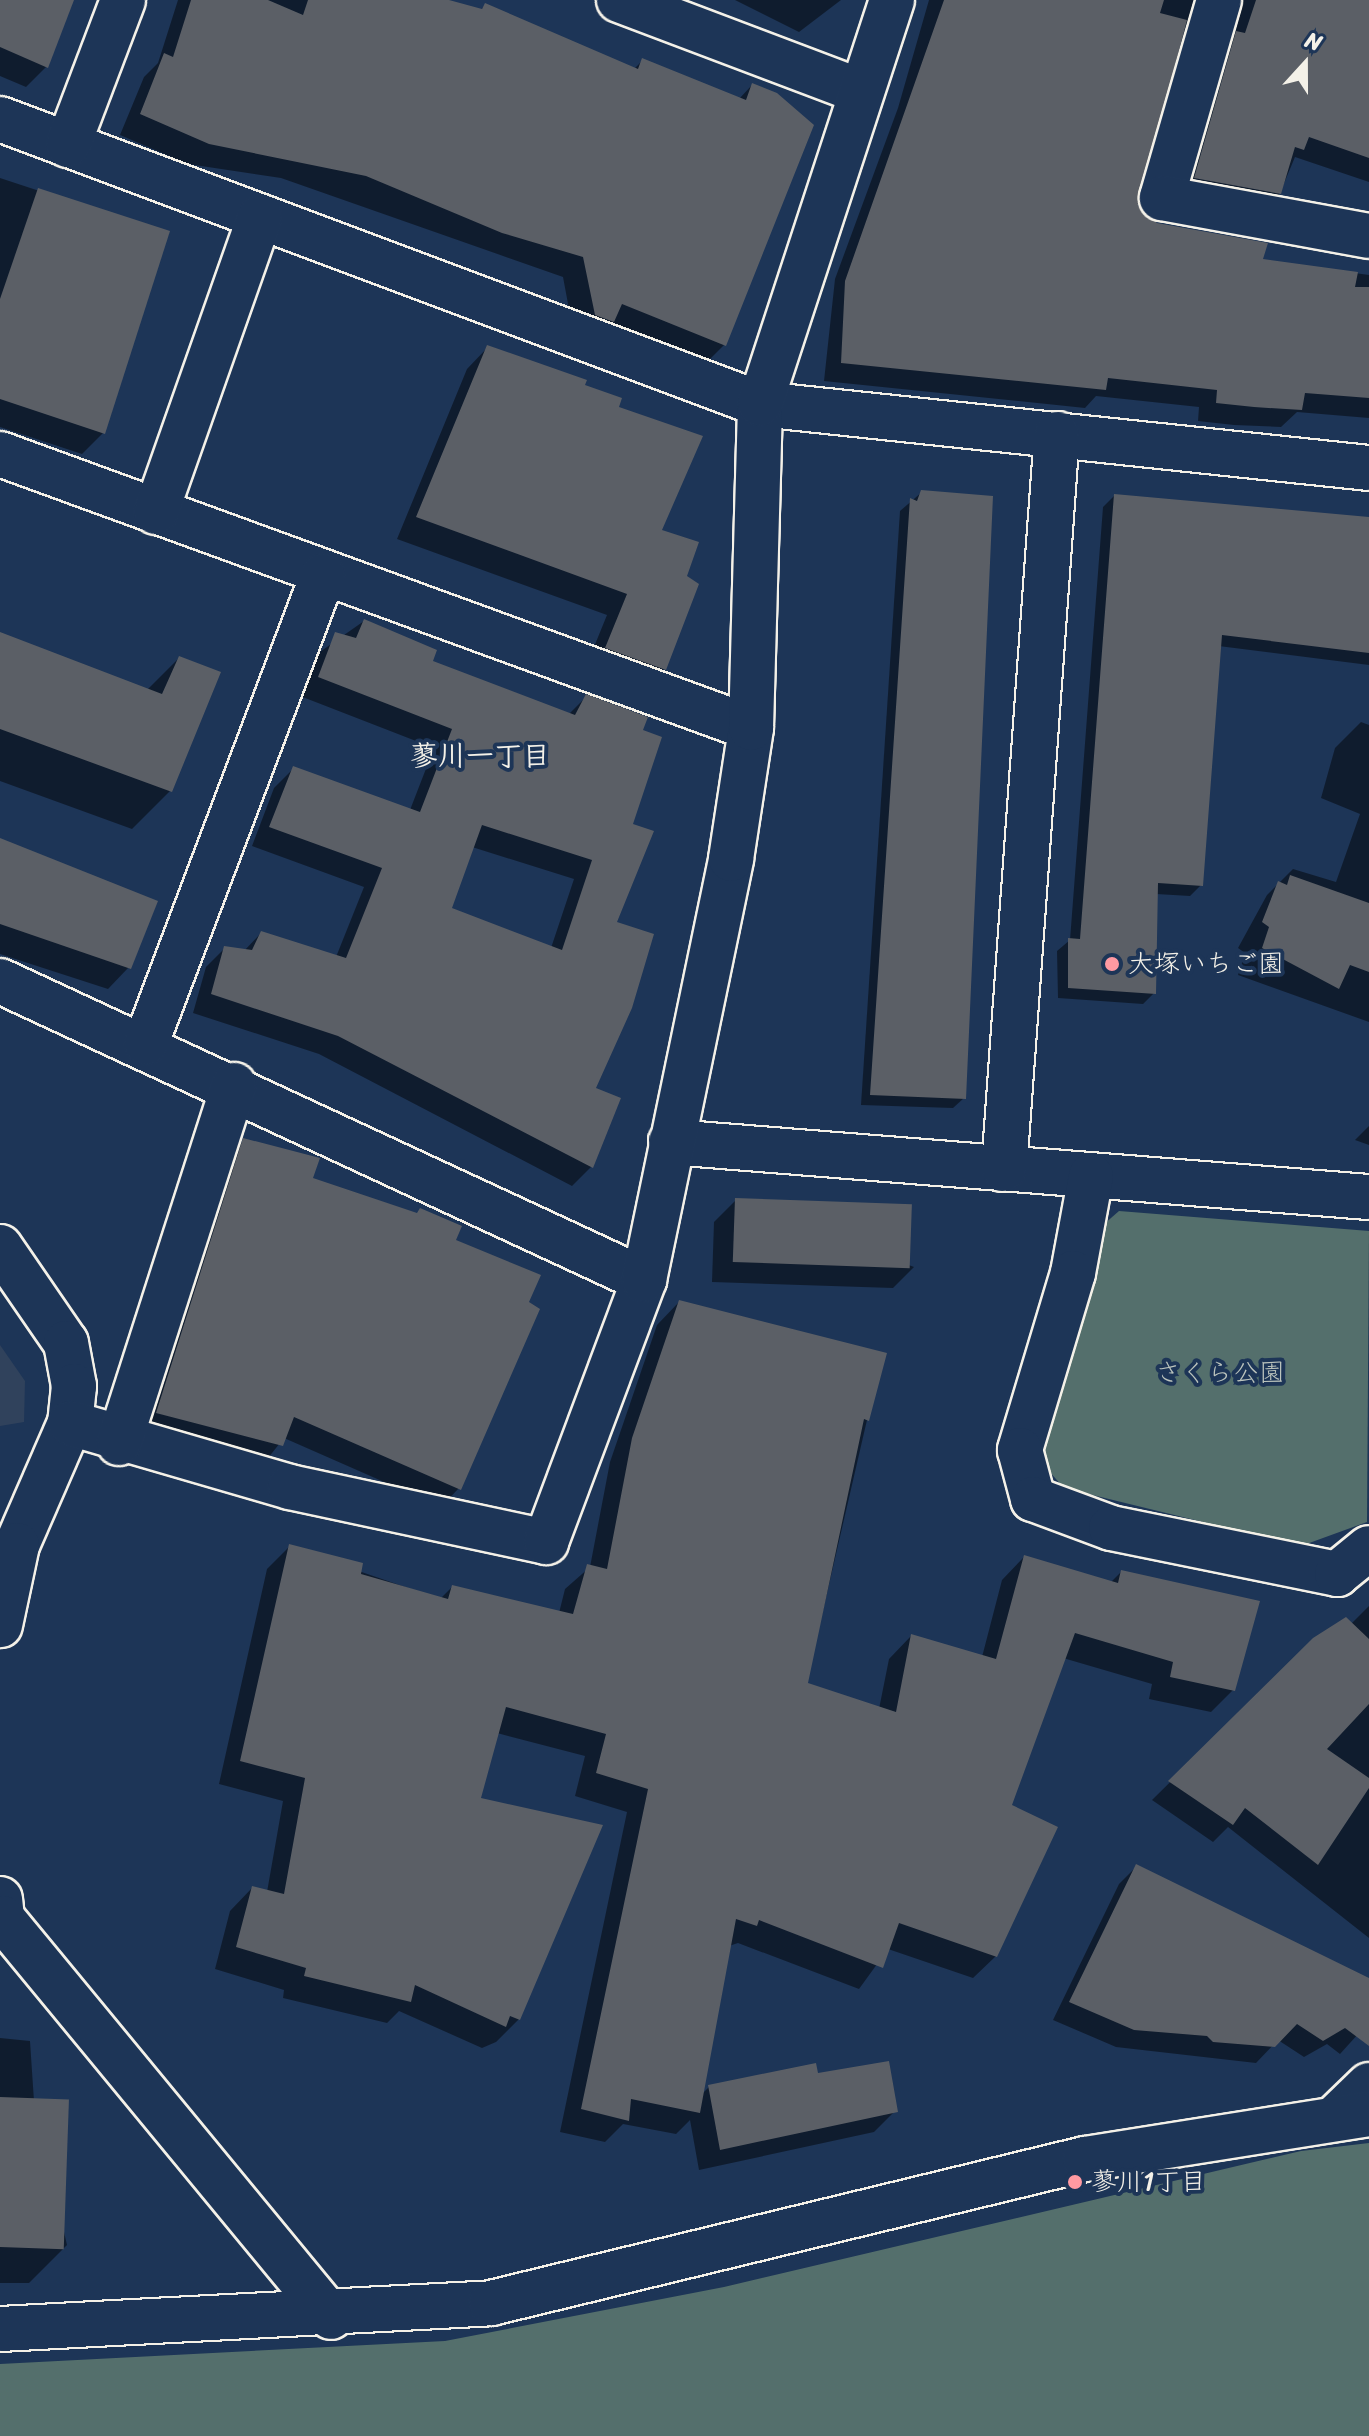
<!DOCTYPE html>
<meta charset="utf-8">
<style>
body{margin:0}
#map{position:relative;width:1369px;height:2436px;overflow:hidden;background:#1d3557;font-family:Sriracha,"Klee One",sans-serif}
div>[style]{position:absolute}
.built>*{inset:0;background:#30425c}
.green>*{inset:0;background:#546f6c}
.shadow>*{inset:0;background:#0007}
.building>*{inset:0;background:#5b5f66;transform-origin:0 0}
.roads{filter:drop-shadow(2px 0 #f4f1e8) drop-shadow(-2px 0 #f4f1e8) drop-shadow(0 2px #f4f1e8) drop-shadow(0 -2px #f4f1e8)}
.street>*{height:44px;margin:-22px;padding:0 22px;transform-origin:22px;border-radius:22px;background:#1d3557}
.secondary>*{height:44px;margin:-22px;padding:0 22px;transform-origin:22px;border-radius:22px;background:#1d3557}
.dots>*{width:22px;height:22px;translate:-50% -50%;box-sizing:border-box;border:4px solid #1d3557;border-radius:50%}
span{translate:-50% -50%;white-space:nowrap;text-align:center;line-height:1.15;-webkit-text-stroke:8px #1d3557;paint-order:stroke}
.poi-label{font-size:26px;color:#f4f1e8}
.left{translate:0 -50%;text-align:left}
.park-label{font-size:26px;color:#bcc4bd}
.neighbourhood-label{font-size:28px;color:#f4f1e8;font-weight:700}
.north{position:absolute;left:1265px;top:24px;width:80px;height:80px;-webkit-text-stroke:6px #1d3557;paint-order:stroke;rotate:21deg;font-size:22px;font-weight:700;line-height:32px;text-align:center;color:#f4f1e8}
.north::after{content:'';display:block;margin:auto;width:28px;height:36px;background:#f4f1e8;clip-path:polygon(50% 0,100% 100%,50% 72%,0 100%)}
</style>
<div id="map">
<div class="built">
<i style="clip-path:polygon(0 1345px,25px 1381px,24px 1422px,0 1426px)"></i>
</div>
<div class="green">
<i style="clip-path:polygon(1119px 1211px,1369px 1231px,1367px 1522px,1301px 1546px,1064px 1488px,1047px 1469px,1042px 1451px,1103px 1225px)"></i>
<i style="clip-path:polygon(1369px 2143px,1369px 2436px,0 2436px,0 2364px,445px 2341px,724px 2287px,1301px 2151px)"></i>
</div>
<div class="shadow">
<i style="clip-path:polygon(0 0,72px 0,47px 66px,26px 87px,0 76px)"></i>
<i style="clip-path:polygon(178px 0,441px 0,480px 11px,485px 5px,633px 70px,643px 60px,739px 99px,752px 85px,724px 345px,703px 366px,574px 336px,563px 277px,281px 178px,188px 164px,120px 135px,144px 77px,158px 63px)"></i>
<i style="clip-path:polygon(735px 0,841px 0,799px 32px)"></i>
<i style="clip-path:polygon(929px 0,1195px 0,1136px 206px,1157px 224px,1261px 260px,1369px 275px,1369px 418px,1297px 412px,1281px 427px,1234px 425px,1198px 421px,1199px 407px,1096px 396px,1085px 408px,824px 381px,835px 279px,898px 108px)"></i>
<i style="clip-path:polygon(1214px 0,1369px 0,1369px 182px,1295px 157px,1280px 193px,1261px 212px,1176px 197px)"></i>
<i style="clip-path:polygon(0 178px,167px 233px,103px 433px,82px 454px,0 427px)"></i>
<i style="clip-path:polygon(488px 347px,616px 408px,659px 531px,685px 577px,664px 669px,643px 690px,585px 669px,607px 615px,397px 539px,467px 369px)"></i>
<i style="clip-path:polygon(922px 492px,964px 1098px,953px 1108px,861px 1105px,900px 511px)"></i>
<i style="clip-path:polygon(1114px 496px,1369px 522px,1369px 665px,1171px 640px,1201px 885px,1190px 896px,1156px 894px,1154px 993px,1143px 1004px,1058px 998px,1057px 951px,1070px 940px,1103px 507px)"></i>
<i style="clip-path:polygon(evenodd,364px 621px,430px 662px,568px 715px,586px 697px,640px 731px,593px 1089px,618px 1099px,591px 1167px,572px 1186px,319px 1054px,193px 1013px,206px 967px,225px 948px,244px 951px,261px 933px,336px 957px,364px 887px,252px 846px,274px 788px,293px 769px,410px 810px,434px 748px,300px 696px,317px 654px,364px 621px,472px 847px,574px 879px,551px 948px,450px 909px,472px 847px)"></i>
<i style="clip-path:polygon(0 634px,147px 690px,179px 658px,170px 791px,132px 829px,0 781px)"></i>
<i style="clip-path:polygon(1361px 722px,1369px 725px,1369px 1022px,1238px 975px,1245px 953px,1238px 948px,1267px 895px,1293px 869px,1336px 882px,1360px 814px,1321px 798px,1335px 748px)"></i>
<i style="clip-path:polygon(0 844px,129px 967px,108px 989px,0 954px)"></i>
<i style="clip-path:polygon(1369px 1126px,1369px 1145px,1355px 1140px)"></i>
<i style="clip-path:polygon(244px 1140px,311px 1179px,453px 1241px,459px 1488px,441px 1507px,284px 1438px,264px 1463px,139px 1431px,226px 1159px)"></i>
<i style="clip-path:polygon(736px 1200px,914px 1267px,893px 1288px,712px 1282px,714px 1222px)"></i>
<i style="clip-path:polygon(679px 1302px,867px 1420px,806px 1684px,879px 1709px,889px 1659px,911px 1636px,982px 1657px,1002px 1580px,1024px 1557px,1110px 1583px,1121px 1572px,1233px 1690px,1211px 1712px,1149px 1699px,1152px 1684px,1063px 1658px,1009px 1806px,996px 1956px,973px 1978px,888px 1949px,859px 1989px,738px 1943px,729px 1946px,701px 2095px,709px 2087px,817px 2075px,895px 2111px,874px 2132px,699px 2170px,690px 2120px,676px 2134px,623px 2124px,605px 2142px,560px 2132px,627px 1812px,575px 1796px,585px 1756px,497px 1733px,479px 1799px,519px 2019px,496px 2042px,482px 2048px,399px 2011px,387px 2023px,283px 1998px,284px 1990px,215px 1969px,230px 1911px,252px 1888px,267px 1892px,283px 1801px,219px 1784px,267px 1569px,289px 1547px,440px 1599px,452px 1587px,559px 1613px,565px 1589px,590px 1567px,610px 1462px,657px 1325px)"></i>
<i style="clip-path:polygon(1369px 1606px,1369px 1938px,1228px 1827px,1213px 1842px,1152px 1800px,1314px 1640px,1351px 1624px)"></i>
<i style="clip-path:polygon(1136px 1867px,1369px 1980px,1369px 2022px,1340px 2054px,1327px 2044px,1304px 2057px,1278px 2040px,1256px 2063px,1116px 2047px,1053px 2020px,1119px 1884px)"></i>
<i style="clip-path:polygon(0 2038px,30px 2041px,34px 2101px,67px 2245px,29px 2283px,0 2283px)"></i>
</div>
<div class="building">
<i style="clip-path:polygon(0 0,74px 0,48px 68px,0 47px)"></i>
<i style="clip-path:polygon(191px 0,268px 0,303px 15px,308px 0,449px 0,482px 9px,485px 3px,638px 69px,642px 58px,746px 100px,752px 83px,777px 93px,814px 125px,726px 346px,622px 304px,614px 322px,595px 315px,583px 257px,502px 233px,366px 176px,209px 144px,140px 114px,164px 53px,173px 57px)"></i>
<i style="clip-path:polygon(944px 0,1164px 0,1160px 13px,1187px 20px,1138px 206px,1157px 223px,1268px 243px,1263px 259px,1358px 272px,1355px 287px,1369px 287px,1369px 398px,1305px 393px,1302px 410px,1254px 407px,1216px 403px,1217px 390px,1108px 378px,1106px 390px,841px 363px,845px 281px)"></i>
<i style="clip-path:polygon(1256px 0,1369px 0,1369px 158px,1309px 137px,1304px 150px,1295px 147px,1281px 194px,1194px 178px,1236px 31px,1245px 33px)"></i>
<i style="clip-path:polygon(38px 188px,170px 231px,105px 434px,0 399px,0 299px)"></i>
<i style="clip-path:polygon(487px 345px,587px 380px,585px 385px,622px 398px,619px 407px,703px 436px,662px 530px,699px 542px,687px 576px,699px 584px,666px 670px,605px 648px,627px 594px,416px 517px)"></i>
<i style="clip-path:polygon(921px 490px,993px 496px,966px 1099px,870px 1095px,910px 498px,917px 501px)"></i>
<i style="clip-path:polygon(1114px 494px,1369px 517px,1369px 653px,1222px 635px,1203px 886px,1158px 883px,1156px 994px,1068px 988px,1068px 938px,1080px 939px)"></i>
<i style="clip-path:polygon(evenodd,364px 619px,437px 650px,433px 661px,575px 715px,586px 694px,648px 717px,643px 730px,662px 737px,633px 824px,654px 831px,617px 922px,654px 934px,632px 1008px,596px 1088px,621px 1098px,593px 1168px,338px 1036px,211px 994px,224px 946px,252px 950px,261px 931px,346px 958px,382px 868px,269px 827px,293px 766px,420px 812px,452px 729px,318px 677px,335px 632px,356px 638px,364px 619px,482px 825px,592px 860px,562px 950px,452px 908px,482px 825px)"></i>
<i style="clip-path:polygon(0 632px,162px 694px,179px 656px,221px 672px,172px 792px,0 729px)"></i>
<i style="clip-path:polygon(0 838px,158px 901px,131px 969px,0 924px)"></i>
<i style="clip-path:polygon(1290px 875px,1369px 903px,1369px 972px,1350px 965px,1339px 989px,1262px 948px,1269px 927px,1262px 922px,1278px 881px,1287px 885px)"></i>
<i style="clip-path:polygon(243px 1138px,320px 1158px,313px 1178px,417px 1213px,420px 1208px,462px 1226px,456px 1240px,541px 1275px,529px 1302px,540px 1309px,461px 1490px,294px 1417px,283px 1446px,156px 1413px)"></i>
<i style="left:735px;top:1198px;width:177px;height:64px;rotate:2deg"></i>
<i style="clip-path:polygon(679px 1300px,887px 1353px,869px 1421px,864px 1419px,808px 1683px,896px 1712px,911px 1634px,996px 1659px,1024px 1555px,1118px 1583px,1121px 1570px,1260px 1601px,1235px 1691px,1170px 1677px,1173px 1662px,1075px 1633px,1012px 1805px,1058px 1827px,997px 1957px,899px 1923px,883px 1968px,759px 1920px,757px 1926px,736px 1919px,700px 2113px,631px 2099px,629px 2121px,581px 2109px,648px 1789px,596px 1773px,606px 1734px,506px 1707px,481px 1798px,603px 1825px,520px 2020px,510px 2016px,506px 2027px,415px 1985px,411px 2002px,304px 1976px,306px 1968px,236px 1947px,252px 1886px,284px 1894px,305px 1778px,240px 1761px,289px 1544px,363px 1563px,361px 1574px,448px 1599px,452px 1585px,573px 1614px,587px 1564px,607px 1569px,632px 1438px)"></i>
<i style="clip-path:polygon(1346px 1617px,1369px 1639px,1369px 1704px,1327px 1749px,1369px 1778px,1369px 1788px,1318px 1865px,1245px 1808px,1233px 1825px,1168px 1781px,1313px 1638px)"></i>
<i style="clip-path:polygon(1136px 1864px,1369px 1978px,1369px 2046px,1345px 2028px,1323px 2041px,1297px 2024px,1275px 2047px,1213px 2042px,1207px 2036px,1134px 2030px,1069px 2002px)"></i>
<i style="clip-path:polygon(889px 2061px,898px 2112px,720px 2150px,708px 2085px,816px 2063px,818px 2073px)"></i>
<i style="left:0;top:2097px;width:69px;height:150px;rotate:2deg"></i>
</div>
<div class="roads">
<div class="street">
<i style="left:619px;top:0;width:258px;rotate:20.7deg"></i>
<i style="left:1219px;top:0;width:206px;rotate:106.1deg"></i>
<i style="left:1162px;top:198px;width:210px;rotate:10.4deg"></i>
<i style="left:0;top:119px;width:812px;rotate:20.56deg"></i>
<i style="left:760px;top:404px;width:612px;rotate:6deg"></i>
<i style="left:68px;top:145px;width:155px;rotate:-69.2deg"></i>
<i style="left:0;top:454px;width:799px;rotate:20.04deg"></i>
<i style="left:156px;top:512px;width:313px;rotate:-70.6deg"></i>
<i style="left:0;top:981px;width:710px;rotate:24.9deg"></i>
<i style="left:146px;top:1043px;width:500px;rotate:-69.28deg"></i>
<i style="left:671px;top:1142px;width:700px;rotate:4.51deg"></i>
<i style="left:1004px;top:1169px;width:737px;rotate:-85.88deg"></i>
<i style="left:1091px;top:1176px;width:99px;rotate:100.5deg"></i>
<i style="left:1073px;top:1273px;width:185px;rotate:106.7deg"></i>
<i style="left:1020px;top:1450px;width:51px;rotate:75.1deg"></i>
<i style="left:1033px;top:1499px;width:83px;rotate:20.4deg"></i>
<i style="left:1111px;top:1528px;width:231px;rotate:11.5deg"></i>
<i style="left:1337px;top:1574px;width:41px;rotate:-39.1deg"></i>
<i style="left:0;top:1247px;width:116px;rotate:55.5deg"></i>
<i style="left:66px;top:1343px;width:44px;rotate:79.5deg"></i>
<i style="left:74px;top:1386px;width:37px;rotate:96deg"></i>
<i style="left:70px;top:1423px;width:133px;rotate:113.5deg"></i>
<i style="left:17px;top:1545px;width:82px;rotate:102deg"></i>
<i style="left:70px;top:1423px;width:229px;rotate:16.2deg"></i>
<i style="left:290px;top:1487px;width:262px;rotate:12.1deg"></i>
<i style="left:546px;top:1542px;width:280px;rotate:-69.5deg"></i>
<i style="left:644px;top:1280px;width:430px;rotate:-78.3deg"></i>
<i style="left:731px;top:859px;width:133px;rotate:-81.3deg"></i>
<i style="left:751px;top:728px;width:324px;rotate:-88.4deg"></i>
<i style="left:760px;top:404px;width:425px;rotate:-71.9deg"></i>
<i style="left:119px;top:1443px;width:376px;rotate:-72.2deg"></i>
<i style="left:0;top:1899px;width:19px;rotate:84deg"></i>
<i style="left:2px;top:1918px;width:517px;rotate:50.49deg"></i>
<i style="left:1336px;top:2117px;width:46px;rotate:-44.1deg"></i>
</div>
<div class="secondary">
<i style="left:0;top:2329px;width:492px;rotate:-3deg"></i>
<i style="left:491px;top:2303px;width:611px;rotate:-13.63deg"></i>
<i style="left:1085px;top:2159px;width:288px;rotate:-9deg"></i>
</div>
</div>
<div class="dots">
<i style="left:1112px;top:964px;background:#ff9aa2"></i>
<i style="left:1075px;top:2182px;background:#ff9aa2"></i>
</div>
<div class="poi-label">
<span class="left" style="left:1128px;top:964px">大塚いちご園</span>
<span class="left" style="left:1091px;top:2182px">蓼川1丁目</span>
</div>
<div class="park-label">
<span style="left:1220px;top:1373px">さくら公園</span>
</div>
<div class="neighbourhood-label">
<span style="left:480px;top:756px">蓼川一丁目</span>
</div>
<div class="north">N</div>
</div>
